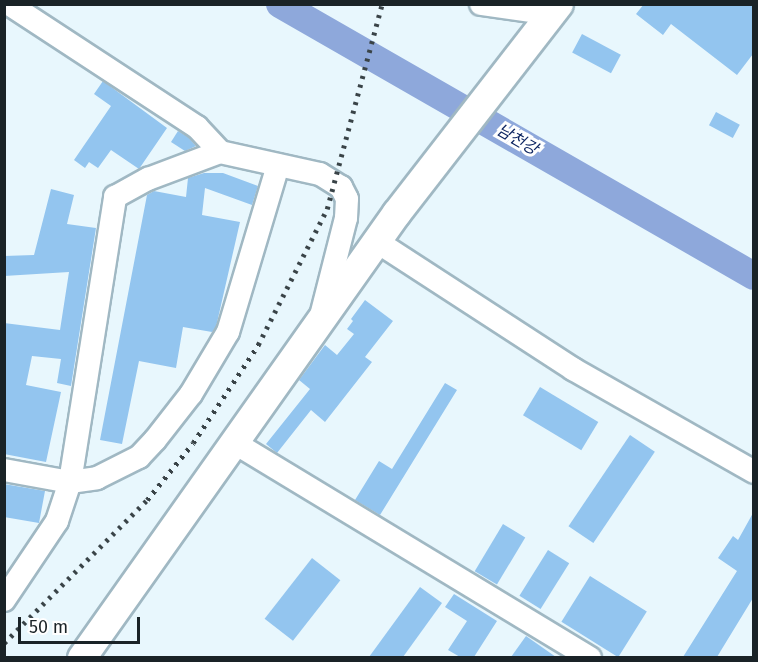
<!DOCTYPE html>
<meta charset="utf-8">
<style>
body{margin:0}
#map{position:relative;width:758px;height:662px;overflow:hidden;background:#e8f7fd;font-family:"Fira Sans","Noto Sans KR",sans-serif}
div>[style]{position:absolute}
.river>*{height:28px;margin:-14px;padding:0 14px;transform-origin:14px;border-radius:14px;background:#8ea8db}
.building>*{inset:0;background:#93c5ef;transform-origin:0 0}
.roads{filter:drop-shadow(2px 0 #a0b8c3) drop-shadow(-2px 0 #a0b8c3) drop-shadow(0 2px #a0b8c3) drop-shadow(0 -2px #a0b8c3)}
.minor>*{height:22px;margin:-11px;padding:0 11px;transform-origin:11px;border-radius:11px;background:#fff}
.major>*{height:28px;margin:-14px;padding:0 14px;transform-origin:14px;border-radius:14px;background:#fff}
.rail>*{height:4.5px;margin-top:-2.25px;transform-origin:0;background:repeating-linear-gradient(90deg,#394347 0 3px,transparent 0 9px)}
span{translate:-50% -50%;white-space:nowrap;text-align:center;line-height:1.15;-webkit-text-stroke:6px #fff;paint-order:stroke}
.water-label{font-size:16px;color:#0e2662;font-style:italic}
.frame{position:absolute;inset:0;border:6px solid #1a2327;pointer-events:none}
.scale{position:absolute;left:18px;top:617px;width:122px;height:27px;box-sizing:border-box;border:3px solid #1a2327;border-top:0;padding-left:8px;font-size:18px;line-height:21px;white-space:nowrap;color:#1a2327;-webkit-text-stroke:4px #fff;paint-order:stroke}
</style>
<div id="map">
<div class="river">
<i style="left:280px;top:4px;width:546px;rotate:29.85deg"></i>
</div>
<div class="building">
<i style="clip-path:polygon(644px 4px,753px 4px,753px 54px,737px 75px,671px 24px,663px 35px,636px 14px)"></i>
<i style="left:582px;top:34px;width:44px;height:21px;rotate:28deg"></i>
<i style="clip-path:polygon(103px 81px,167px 128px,139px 169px,111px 150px,98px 168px,89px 162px,85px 168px,74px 160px,111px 106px,94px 94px)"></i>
<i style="left:716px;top:112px;width:27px;height:15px;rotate:28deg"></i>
<i style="clip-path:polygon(178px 131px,188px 137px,196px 146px,185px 151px,171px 142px)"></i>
<i style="clip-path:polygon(204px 173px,223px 173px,258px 186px,252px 205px,205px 188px,202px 215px,240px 222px,216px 327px,212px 332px,183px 327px,176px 368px,139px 361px,122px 444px,100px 440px,147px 195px,154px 191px,186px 197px,188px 178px)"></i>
<i style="clip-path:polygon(51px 189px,74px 195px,67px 224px,96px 228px,71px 386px,57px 383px,61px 359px,32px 356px,26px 385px,61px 392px,46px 462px,4px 454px,4px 323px,60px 330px,69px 272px,4px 276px,4px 256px,34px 255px)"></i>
<i style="clip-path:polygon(365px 300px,393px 321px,365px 357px,372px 362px,325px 422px,311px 410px,277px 453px,266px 444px,310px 389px,299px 380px,325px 345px,337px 355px,354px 334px,347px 329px,353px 321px,351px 319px)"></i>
<i style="clip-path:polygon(445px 383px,457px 390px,380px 515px,355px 500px,379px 461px,392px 469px)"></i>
<i style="left:540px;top:387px;width:68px;height:33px;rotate:31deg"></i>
<i style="left:630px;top:435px;width:30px;height:110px;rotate:34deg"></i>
<i style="clip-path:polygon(4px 484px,45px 491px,39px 523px,4px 517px)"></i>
<i style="clip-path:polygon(753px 513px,753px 598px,717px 657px,683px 657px,737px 571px,718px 558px,733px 536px,738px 540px)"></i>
<i style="left:503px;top:524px;width:26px;height:55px;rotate:31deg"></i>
<i style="left:548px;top:550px;width:25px;height:54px;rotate:32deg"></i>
<i style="left:312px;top:558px;width:36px;height:77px;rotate:38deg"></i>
<i style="left:590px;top:576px;width:67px;height:54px;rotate:32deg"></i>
<i style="clip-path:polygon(420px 587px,442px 603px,403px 657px,369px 657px)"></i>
<i style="clip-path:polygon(454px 594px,497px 621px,474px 657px,460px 657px,448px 650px,467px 621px,445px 607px)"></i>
<i style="clip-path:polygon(526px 636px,556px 657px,511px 657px)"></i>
</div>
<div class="roads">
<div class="minor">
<i style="left:9px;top:4px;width:225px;rotate:33.2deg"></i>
<i style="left:197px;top:127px;width:34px;rotate:47deg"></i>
<i style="left:481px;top:4px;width:72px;rotate:8deg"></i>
<i style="left:376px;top:241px;width:235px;rotate:33deg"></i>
<i style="left:573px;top:369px;width:208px;rotate:29.6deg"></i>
<i style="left:235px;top:443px;width:415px;rotate:31.2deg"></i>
<i style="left:4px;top:470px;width:67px;rotate:10.3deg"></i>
<i style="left:70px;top:482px;width:27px;rotate:-8deg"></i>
<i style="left:97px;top:478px;width:47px;rotate:-26.6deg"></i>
<i style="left:139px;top:457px;width:23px;rotate:-47deg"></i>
<i style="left:155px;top:440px;width:58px;rotate:-52deg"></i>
<i style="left:191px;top:394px;width:72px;rotate:-59.2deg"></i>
<i style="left:228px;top:332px;width:174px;rotate:-73.3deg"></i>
<i style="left:4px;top:600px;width:95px;rotate:-56.1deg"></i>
<i style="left:57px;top:521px;width:41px;rotate:-71.6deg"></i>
<i style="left:70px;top:482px;width:289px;rotate:-81deg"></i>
<i style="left:115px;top:197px;width:38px;rotate:-29deg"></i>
<i style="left:148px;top:179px;width:77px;rotate:-20.6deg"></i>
<i style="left:220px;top:152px;width:102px;rotate:12.4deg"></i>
<i style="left:320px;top:174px;width:25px;rotate:32deg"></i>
<i style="left:341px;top:187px;width:13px;rotate:63deg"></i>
<i style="left:347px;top:199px;width:19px;rotate:93deg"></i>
<i style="left:346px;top:218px;width:97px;rotate:104.3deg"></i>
</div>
<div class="major">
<i style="left:82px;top:658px;width:545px;rotate:-54.71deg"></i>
<i style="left:397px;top:213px;width:264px;rotate:-52.2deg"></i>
</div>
</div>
<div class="rail">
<i style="left:4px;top:643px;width:202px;rotate:-45deg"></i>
<i style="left:147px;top:500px;width:73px;rotate:-51.1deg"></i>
<i style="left:193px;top:443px;width:118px;rotate:-56.4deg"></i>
<i style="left:258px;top:345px;width:153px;rotate:-63.1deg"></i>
<i style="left:327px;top:209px;width:212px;rotate:-75deg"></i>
</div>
<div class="water-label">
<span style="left:517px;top:140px;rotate:30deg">남천강</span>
</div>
<div class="frame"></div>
<div class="scale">50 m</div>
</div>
